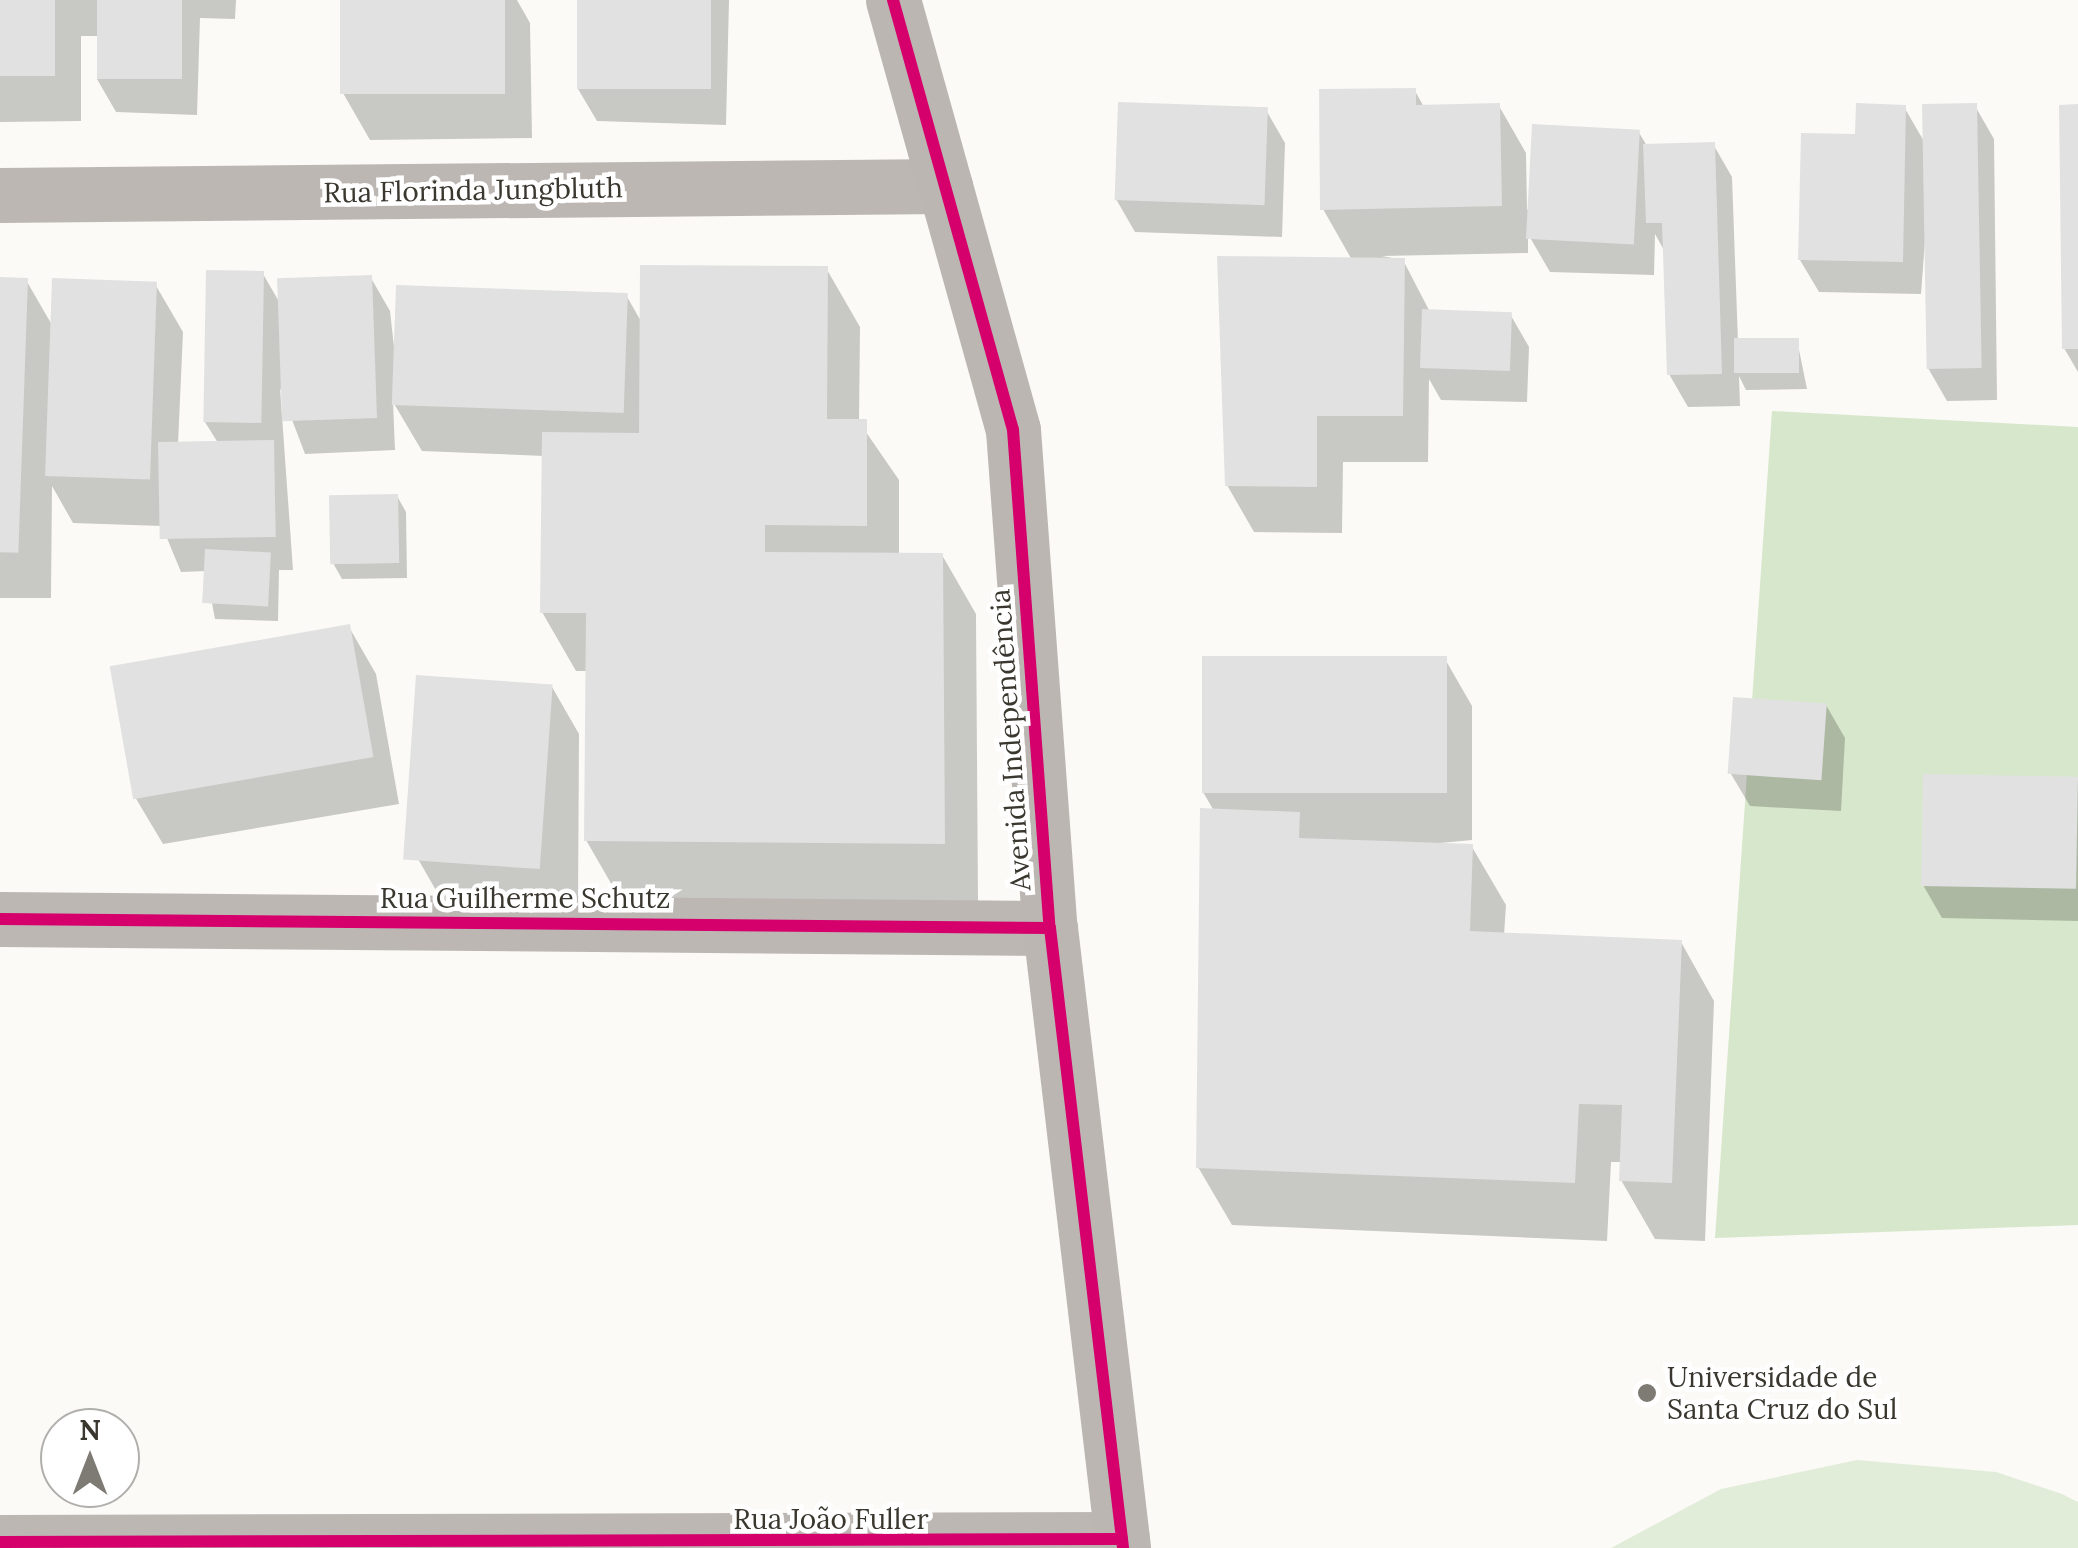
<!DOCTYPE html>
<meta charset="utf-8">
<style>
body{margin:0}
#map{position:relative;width:2078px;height:1548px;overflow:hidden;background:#fbfaf6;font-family:Lora,serif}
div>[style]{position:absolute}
.green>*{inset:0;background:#e2edd9}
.forest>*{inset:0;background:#d7e7cb}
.shadow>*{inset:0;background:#0003}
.building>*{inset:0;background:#e1e1e2;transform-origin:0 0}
.street>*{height:55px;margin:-27.5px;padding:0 27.5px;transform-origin:27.5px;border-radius:27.5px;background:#bdb7b4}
.secondary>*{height:55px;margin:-27.5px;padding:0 27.5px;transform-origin:27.5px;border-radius:27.5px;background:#bcb6b2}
.cycleway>*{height:12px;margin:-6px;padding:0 6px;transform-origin:6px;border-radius:6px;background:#d6006c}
.dots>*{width:28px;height:28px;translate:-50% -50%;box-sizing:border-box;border:5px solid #fff;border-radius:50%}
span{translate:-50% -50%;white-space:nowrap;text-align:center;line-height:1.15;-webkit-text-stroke:9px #fff;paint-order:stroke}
.street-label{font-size:28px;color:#3a372f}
.poi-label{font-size:28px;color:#3a372f}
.left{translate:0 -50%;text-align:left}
.north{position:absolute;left:40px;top:1408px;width:100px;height:100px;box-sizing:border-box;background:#fff;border:2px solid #b0afac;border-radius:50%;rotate:0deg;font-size:28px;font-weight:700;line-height:40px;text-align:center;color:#3a372f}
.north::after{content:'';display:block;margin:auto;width:35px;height:45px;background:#7e7b75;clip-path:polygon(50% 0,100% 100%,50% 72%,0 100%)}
</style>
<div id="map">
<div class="green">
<i style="clip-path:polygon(1857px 1460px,1996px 1472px,2062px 1494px,2078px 1502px,2078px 1548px,1611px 1548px,1721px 1489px)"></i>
</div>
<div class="forest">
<i style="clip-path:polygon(1772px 411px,2078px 427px,2078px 1225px,1715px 1238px)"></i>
</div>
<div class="shadow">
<i style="clip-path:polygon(0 0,236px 0,235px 19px,200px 18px,197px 115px,116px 112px,97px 79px,99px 36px,81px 36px,81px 121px,0 122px)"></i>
<i style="clip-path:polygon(342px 0,517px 0,530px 23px,532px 138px,370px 140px,343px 93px)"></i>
<i style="clip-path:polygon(580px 0,729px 0,726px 125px,597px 121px,578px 89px)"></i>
<i style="clip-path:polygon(1415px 91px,1424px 107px,1499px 106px,1526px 153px,1527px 210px,1638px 131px,1647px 146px,1713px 144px,1732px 177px,1738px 342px,1797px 340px,1807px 389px,1746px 390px,1739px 376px,1740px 406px,1688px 407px,1669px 374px,1665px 252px,1655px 234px,1654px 275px,1550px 272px,1528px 234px,1528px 253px,1382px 256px,1403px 260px,1430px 312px,1510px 314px,1529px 347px,1527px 402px,1441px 400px,1429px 379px,1428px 462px,1343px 462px,1342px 533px,1254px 532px,1227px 485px,1352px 260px,1323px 209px)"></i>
<i style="clip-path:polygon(1975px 106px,1994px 139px,1997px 400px,1947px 401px,1928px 368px,1926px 227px,1921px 294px,1819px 292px,1800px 260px,1858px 137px,1904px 107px,1925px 143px)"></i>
<i style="clip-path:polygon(2078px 107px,2078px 372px,2064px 348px)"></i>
<i style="clip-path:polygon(1266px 110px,1285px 143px,1282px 237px,1135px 232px,1116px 199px)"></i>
<i style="clip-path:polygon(826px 268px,860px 327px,859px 422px,899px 480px,899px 555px,942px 555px,976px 614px,978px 902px,620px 899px,586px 840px,588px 671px,576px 671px,542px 612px,544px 456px,422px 451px,393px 402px,395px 450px,305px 454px,280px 388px,293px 570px,279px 570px,278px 621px,215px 619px,206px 571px,181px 572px,162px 526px,73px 523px,52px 486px,51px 598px,0 598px,0 280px,26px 280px,52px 325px,155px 284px,183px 332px,178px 444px,218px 443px,205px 422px,263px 274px,281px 305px,371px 278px,390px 311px,396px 365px,626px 295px,642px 323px)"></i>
<i style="clip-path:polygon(397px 496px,406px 512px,407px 578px,342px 579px,333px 563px)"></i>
<i style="clip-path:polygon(349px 627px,376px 674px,399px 804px,163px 844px,135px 797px)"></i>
<i style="clip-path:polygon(1445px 659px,1472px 706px,1472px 840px,1419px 845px,1472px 847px,1506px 905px,1504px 935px,1681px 942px,1714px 1001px,1705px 1241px,1655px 1239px,1621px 1180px,1622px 1162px,1611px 1162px,1607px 1241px,1232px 1225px,1198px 1167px,1214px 811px,1203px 792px)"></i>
<i style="clip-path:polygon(552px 687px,579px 734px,578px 907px,445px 906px,418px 859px)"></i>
<i style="clip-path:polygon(1826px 705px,1845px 738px,1841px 811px,1750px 806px,1731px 774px)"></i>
<i style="clip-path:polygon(2078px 780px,2078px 921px,1942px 918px,1923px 885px)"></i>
</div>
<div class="building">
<i style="left:0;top:0;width:55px;height:76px"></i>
<i style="left:97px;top:0;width:85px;height:79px"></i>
<i style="left:340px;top:0;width:165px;height:94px"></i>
<i style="left:577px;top:0;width:134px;height:89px"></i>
<i style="clip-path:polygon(1416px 88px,1416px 105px,1500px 103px,1502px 206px,1320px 210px,1319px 89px)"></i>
<i style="left:1118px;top:102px;width:150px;height:98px;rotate:2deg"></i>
<i style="clip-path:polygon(1856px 103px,1906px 105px,1903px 262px,1798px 260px,1801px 133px,1855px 134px)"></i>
<i style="left:1977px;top:103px;width:265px;height:55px;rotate:89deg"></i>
<i style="clip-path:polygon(2078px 104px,2078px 349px,2062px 349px,2059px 105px)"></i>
<i style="left:1532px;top:124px;width:108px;height:115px;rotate:3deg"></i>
<i style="clip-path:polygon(1715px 142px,1722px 374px,1667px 375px,1662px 223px,1646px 223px,1643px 144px)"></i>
<i style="clip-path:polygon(1217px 256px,1405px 258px,1403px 416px,1317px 416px,1317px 487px,1225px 486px)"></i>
<i style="clip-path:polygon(640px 265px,828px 266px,827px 419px,867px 419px,867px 526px,765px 525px,765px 552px,943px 553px,945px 844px,584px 841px,586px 613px,540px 613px,542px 432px,639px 433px)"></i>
<i style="left:206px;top:270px;width:58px;height:152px;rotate:1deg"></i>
<i style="left:372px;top:275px;width:143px;height:95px;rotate:88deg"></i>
<i style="left:0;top:277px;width:28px;height:275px;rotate:2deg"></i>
<i style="left:52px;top:278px;width:105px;height:198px;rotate:2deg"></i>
<i style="left:396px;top:285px;width:232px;height:120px;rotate:2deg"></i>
<i style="left:1422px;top:309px;width:90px;height:59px;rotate:2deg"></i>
<i style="left:1799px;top:338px;width:35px;height:65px;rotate:90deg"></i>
<i style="left:274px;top:440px;width:97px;height:116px;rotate:89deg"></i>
<i style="left:398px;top:494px;width:69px;height:69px;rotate:89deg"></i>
<i style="left:205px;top:549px;width:66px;height:54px;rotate:3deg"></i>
<i style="left:350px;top:624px;width:135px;height:244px;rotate:80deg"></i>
<i style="left:1202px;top:656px;width:245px;height:137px"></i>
<i style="left:416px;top:675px;width:137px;height:185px;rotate:4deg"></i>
<i style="left:1733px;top:697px;width:94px;height:77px;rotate:4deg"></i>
<i style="left:1923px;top:774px;width:155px;height:112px;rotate:1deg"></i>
<i style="clip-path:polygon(1200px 808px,1300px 812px,1299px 838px,1473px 844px,1470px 931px,1682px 940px,1672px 1183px,1619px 1181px,1622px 1105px,1579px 1104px,1575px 1183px,1196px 1168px)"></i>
</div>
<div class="street">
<i style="left:0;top:195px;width:945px;rotate:-0.55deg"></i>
<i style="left:0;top:919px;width:1050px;rotate:0.49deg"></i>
<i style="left:0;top:1542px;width:1122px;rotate:-0.15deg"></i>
</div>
<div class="secondary">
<i style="left:893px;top:0;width:446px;rotate:74.4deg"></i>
<i style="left:1013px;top:430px;width:499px;rotate:85.8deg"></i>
<i style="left:1050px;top:928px;width:624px;rotate:83.28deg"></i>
</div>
<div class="cycleway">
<i style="left:893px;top:0;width:446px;rotate:74.4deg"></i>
<i style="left:1013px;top:430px;width:499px;rotate:85.8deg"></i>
<i style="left:1050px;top:928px;width:624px;rotate:83.28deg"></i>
<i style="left:0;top:919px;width:1050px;rotate:0.49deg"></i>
<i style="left:0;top:1542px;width:1122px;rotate:-0.15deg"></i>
</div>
<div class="dots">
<i style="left:1647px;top:1393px;background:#7e7b75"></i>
</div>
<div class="street-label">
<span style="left:473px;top:190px;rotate:-1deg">Rua Florinda Jungbluth</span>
<span style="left:1010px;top:740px;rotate:-94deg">Avenida Independência</span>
<span style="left:525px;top:898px">Rua Guilherme Schutz</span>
<span style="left:831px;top:1519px">Rua João Fuller</span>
</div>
<div class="poi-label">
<span class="left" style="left:1667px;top:1393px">Universidade de<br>Santa Cruz do Sul</span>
</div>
<div class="north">N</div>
</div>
